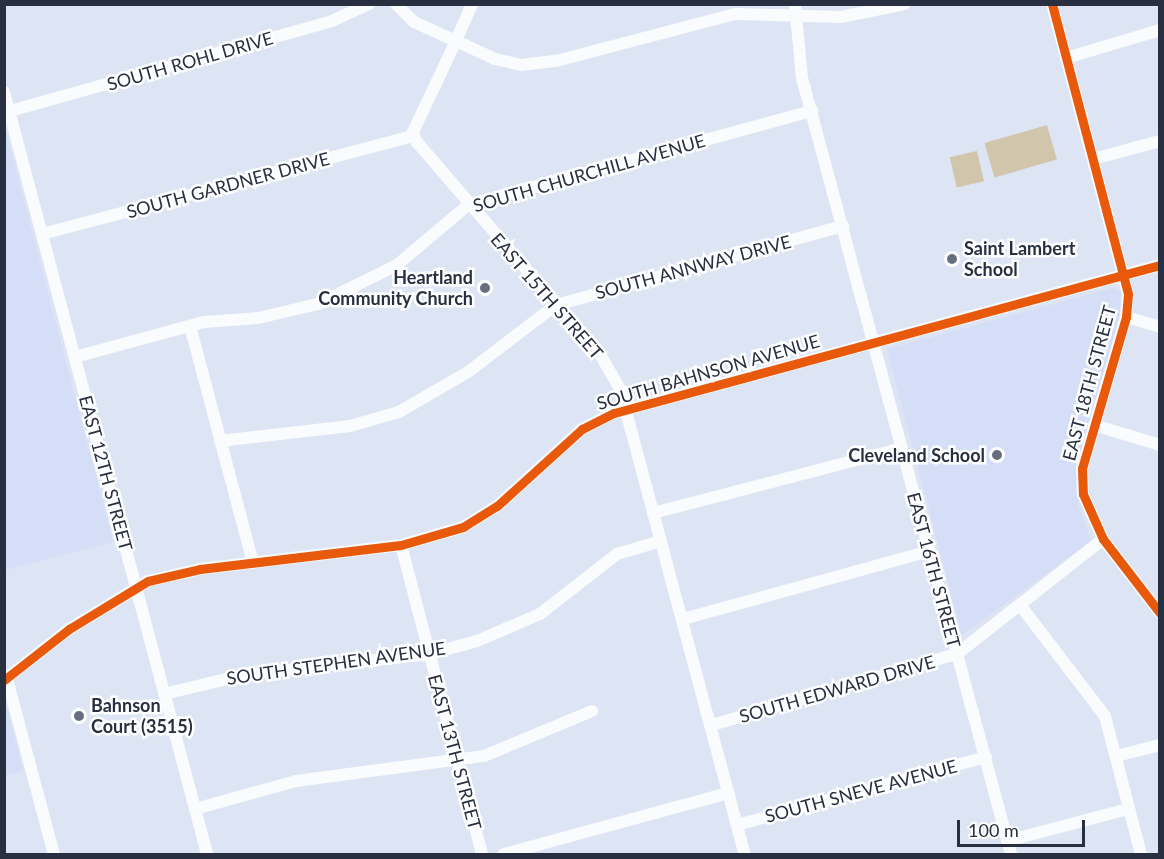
<!DOCTYPE html>
<style>
body{margin:0}
#map{position:relative;width:1164px;height:859px;overflow:hidden;background:#dde4f3;font-family:Lato,sans-serif}
div>[style]{position:absolute}
.built>*{inset:0;background:#d4def6}
.green>*{inset:0;background:#d1c6ac;transform-origin:0 0}
.minor>*{height:12px;margin:-6px;padding:0 6px;transform-origin:6px;border-radius:6px;background:#fafbfd}
.cycleway>*{height:9px;margin:-4.5px;padding:0 4.5px;transform-origin:4.5px;border-radius:4.5px;background:#e8590c}
.dots>*{width:16px;height:16px;translate:-50% -50%;box-sizing:border-box;border:3px solid #fff;border-radius:50%}
span{translate:-50% -50%;white-space:nowrap;text-align:center;line-height:1.15;-webkit-text-stroke:5px #fff;paint-order:stroke}
.street-label{font-size:18px;color:#282f40}
.poi-label{font-size:18px;color:#282f40;font-weight:700}
.left{translate:0 -50%;text-align:left}
.right{translate:-100% -50%;text-align:right}
.frame{position:absolute;inset:0;border:6px solid #282f40;pointer-events:none}
.scale{position:absolute;left:957px;top:820px;width:128px;height:27px;box-sizing:border-box;border:3px solid #282f40;border-top:0;padding-left:8px;font-size:18px;line-height:21px;white-space:nowrap;color:#282f40;-webkit-text-stroke:4px #fff;paint-order:stroke}
</style>
<div id="map">
<div class="built">
<i style="clip-path:polygon(5px 128px,113px 542px,5px 570px,4px 570px)"></i>
<i style="clip-path:polygon(1113px 288px,1121px 292px,1119px 326px,1077px 475px,1078px 505px,1091px 541px,962px 635px,887px 349px)"></i>
<i style="clip-path:polygon(5px 698px,23px 771px,5px 776px,4px 776px)"></i>
</div>
<div class="green">
<i style="left:1047px;top:125px;width:36px;height:65px;rotate:74deg"></i>
<i style="left:977px;top:151px;width:31px;height:28px;rotate:77deg"></i>
</div>
<div class="minor">
<i style="left:396px;top:4px;width:25px;rotate:45deg"></i>
<i style="left:414px;top:22px;width:46px;rotate:24.3deg"></i>
<i style="left:456px;top:41px;width:101px;rotate:115.3deg"></i>
<i style="left:413px;top:132px;width:9px;rotate:72deg"></i>
<i style="left:416px;top:141px;width:284px;rotate:49.3deg"></i>
<i style="left:601px;top:356px;width:38px;rotate:60deg"></i>
<i style="left:620px;top:389px;width:482px;rotate:75deg"></i>
<i style="left:472px;top:4px;width:40px;rotate:113.4deg"></i>
<i style="left:456px;top:41px;width:43px;rotate:24.8deg"></i>
<i style="left:495px;top:59px;width:27px;rotate:13deg"></i>
<i style="left:521px;top:65px;width:35px;rotate:-7deg"></i>
<i style="left:556px;top:61px;width:185px;rotate:-14.7deg"></i>
<i style="left:735px;top:14px;width:106px;rotate:1.6deg"></i>
<i style="left:841px;top:17px;width:65px;rotate:-11.5deg"></i>
<i style="left:795px;top:4px;width:74px;rotate:84.6deg"></i>
<i style="left:802px;top:78px;width:804px;rotate:74.93deg"></i>
<i style="left:1052px;top:4px;width:300px;rotate:75.3deg"></i>
<i style="left:1128px;top:294px;width:23px;rotate:95deg"></i>
<i style="left:1126px;top:317px;width:157px;rotate:106.2deg"></i>
<i style="left:1082px;top:468px;width:26px;rotate:88deg"></i>
<i style="left:1083px;top:494px;width:49px;rotate:66deg"></i>
<i style="left:1103px;top:539px;width:93px;rotate:52.4deg"></i>
<i style="left:1066px;top:58px;width:98px;rotate:-16.6deg"></i>
<i style="left:4px;top:92px;width:789px;rotate:75.08deg"></i>
<i style="left:10px;top:111px;width:334px;rotate:-15.6deg"></i>
<i style="left:332px;top:21px;width:41px;rotate:-24.7deg"></i>
<i style="left:1093px;top:159px;width:69px;rotate:-15deg"></i>
<i style="left:42px;top:234px;width:385px;rotate:-14.8deg"></i>
<i style="left:1126px;top:317px;width:35px;rotate:16deg"></i>
<i style="left:190px;top:326px;width:245px;rotate:75.1deg"></i>
<i style="left:75px;top:357px;width:134px;rotate:-15.2deg"></i>
<i style="left:204px;top:322px;width:54px;rotate:-4.2deg"></i>
<i style="left:258px;top:318px;width:62px;rotate:-13.1deg"></i>
<i style="left:318px;top:304px;width:88px;rotate:-26.3deg"></i>
<i style="left:397px;top:265px;width:93px;rotate:-40.2deg"></i>
<i style="left:468px;top:205px;width:357px;rotate:-15.3deg"></i>
<i style="left:1094px;top:425px;width:69px;rotate:16.9deg"></i>
<i style="left:220px;top:441px;width:131px;rotate:-6.6deg"></i>
<i style="left:350px;top:426px;width:51px;rotate:-15.9deg"></i>
<i style="left:399px;top:412px;width:80px;rotate:-30.1deg"></i>
<i style="left:468px;top:372px;width:111px;rotate:-37.3deg"></i>
<i style="left:556px;top:305px;width:298px;rotate:-15.4deg"></i>
<i style="left:653px;top:513px;width:257px;rotate:-14.6deg"></i>
<i style="left:401px;top:545px;width:319px;rotate:75.3deg"></i>
<i style="left:1020px;top:605px;width:140px;rotate:52.6deg"></i>
<i style="left:1105px;top:716px;width:143px;rotate:75.4deg"></i>
<i style="left:683px;top:619px;width:256px;rotate:-15.4deg"></i>
<i style="left:7px;top:679px;width:181px;rotate:75deg"></i>
<i style="left:4px;top:680px;width:83px;rotate:-38.1deg"></i>
<i style="left:69px;top:629px;width:92px;rotate:-31.3deg"></i>
<i style="left:148px;top:581px;width:53px;rotate:-13deg"></i>
<i style="left:200px;top:569px;width:202px;rotate:-6.8deg"></i>
<i style="left:401px;top:545px;width:65px;rotate:-16.2deg"></i>
<i style="left:463px;top:527px;width:40px;rotate:-32deg"></i>
<i style="left:497px;top:506px;width:115px;rotate:-42.2deg"></i>
<i style="left:582px;top:429px;width:36px;rotate:-27deg"></i>
<i style="left:614px;top:413px;width:566px;rotate:-15.17deg"></i>
<i style="left:164px;top:694px;width:81px;rotate:-13.5deg"></i>
<i style="left:243px;top:675px;width:188px;rotate:-6.4deg"></i>
<i style="left:430px;top:654px;width:49px;rotate:-15.5deg"></i>
<i style="left:477px;top:641px;width:69px;rotate:-23.2deg"></i>
<i style="left:540px;top:614px;width:98px;rotate:-37.9deg"></i>
<i style="left:617px;top:554px;width:46px;rotate:-16.5deg"></i>
<i style="left:712px;top:725px;width:255px;rotate:-16.2deg"></i>
<i style="left:957px;top:654px;width:186px;rotate:-38.2deg"></i>
<i style="left:1116px;top:756px;width:45px;rotate:-14deg"></i>
<i style="left:195px;top:809px;width:105px;rotate:-15.5deg"></i>
<i style="left:296px;top:781px;width:190px;rotate:-7.6deg"></i>
<i style="left:484px;top:756px;width:117px;rotate:-22.6deg"></i>
<i style="left:737px;top:825px;width:258px;rotate:-15.3deg"></i>
<i style="left:1007px;top:841px;width:125px;rotate:-14.8deg"></i>
<i style="left:504px;top:854px;width:233px;rotate:-15.2deg"></i>
</div>
<div class="cycleway">
<i style="left:1052px;top:4px;width:300px;rotate:75.3deg"></i>
<i style="left:1128px;top:294px;width:23px;rotate:95deg"></i>
<i style="left:1126px;top:317px;width:157px;rotate:106.2deg"></i>
<i style="left:1082px;top:468px;width:26px;rotate:88deg"></i>
<i style="left:1083px;top:494px;width:49px;rotate:66deg"></i>
<i style="left:1103px;top:539px;width:93px;rotate:52.4deg"></i>
<i style="left:4px;top:680px;width:83px;rotate:-38.1deg"></i>
<i style="left:69px;top:629px;width:92px;rotate:-31.3deg"></i>
<i style="left:148px;top:581px;width:53px;rotate:-13deg"></i>
<i style="left:200px;top:569px;width:202px;rotate:-6.8deg"></i>
<i style="left:401px;top:545px;width:65px;rotate:-16.2deg"></i>
<i style="left:463px;top:527px;width:40px;rotate:-32deg"></i>
<i style="left:497px;top:506px;width:115px;rotate:-42.2deg"></i>
<i style="left:582px;top:429px;width:36px;rotate:-27deg"></i>
<i style="left:614px;top:413px;width:566px;rotate:-15.17deg"></i>
</div>
<div class="dots">
<i style="left:952px;top:259px;background:#676e7f"></i>
<i style="left:485px;top:288px;background:#676e7f"></i>
<i style="left:997px;top:455px;background:#676e7f"></i>
<i style="left:79px;top:716px;background:#676e7f"></i>
</div>
<div class="street-label">
<span style="left:190px;top:61px;rotate:-16deg">SOUTH ROHL DRIVE</span>
<span style="left:589px;top:173px;rotate:-16deg">SOUTH CHURCHILL AVENUE</span>
<span style="left:228px;top:185px;rotate:-15deg">SOUTH GARDNER DRIVE</span>
<span style="left:693px;top:267px;rotate:-15deg">SOUTH ANNWAY DRIVE</span>
<span style="left:547px;top:296px;rotate:49deg">EAST 15TH STREET</span>
<span style="left:708px;top:372px;rotate:-16deg">SOUTH BAHNSON AVENUE</span>
<span style="left:1089px;top:383px;rotate:-75deg">EAST 18TH STREET</span>
<span style="left:106px;top:473px;rotate:75deg">EAST 12TH STREET</span>
<span style="left:934px;top:570px;rotate:75deg">EAST 16TH STREET</span>
<span style="left:336px;top:663px;rotate:-8deg">SOUTH STEPHEN AVENUE</span>
<span style="left:837px;top:689px;rotate:-16deg">SOUTH EDWARD DRIVE</span>
<span style="left:455px;top:752px;rotate:75deg">EAST 13TH STREET</span>
<span style="left:861px;top:791px;rotate:-15deg">SOUTH SNEVE AVENUE</span>
</div>
<div class="poi-label">
<span class="left" style="left:964px;top:259px">Saint Lambert<br>School</span>
<span class="right" style="left:473px;top:288px">Heartland<br>Community Church</span>
<span class="right" style="left:985px;top:455px">Cleveland School</span>
<span class="left" style="left:91px;top:716px">Bahnson<br>Court (3515)</span>
</div>
<div class="frame"></div>
<div class="scale">100 m</div>
</div>
